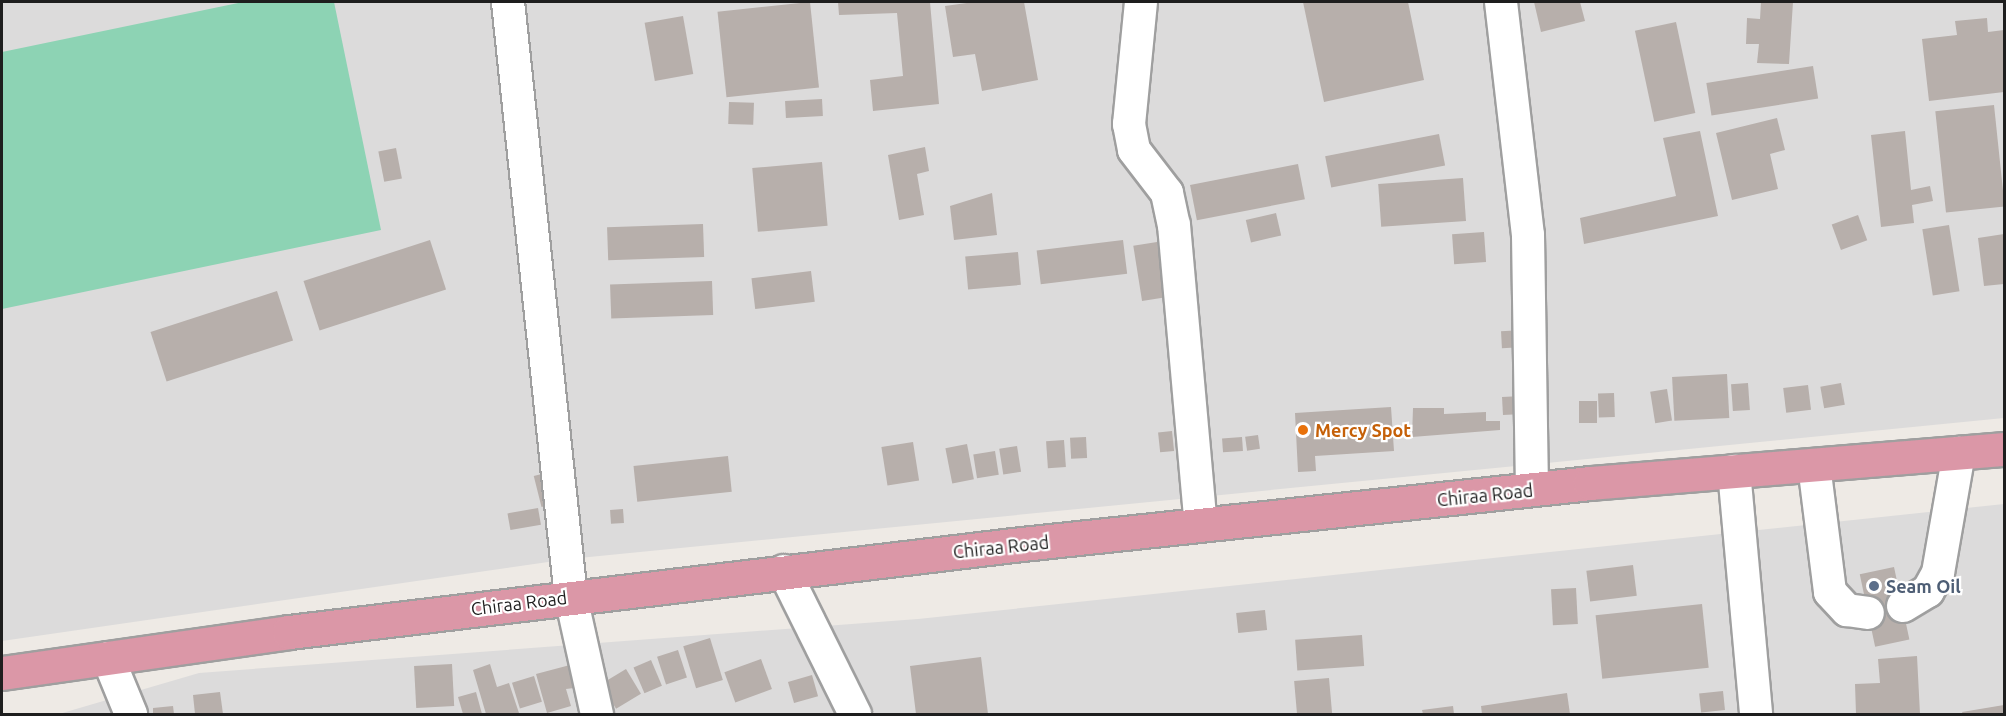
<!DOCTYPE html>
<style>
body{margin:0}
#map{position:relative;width:2006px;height:716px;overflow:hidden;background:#eeeae5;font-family:Ubuntu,sans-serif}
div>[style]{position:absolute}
.residential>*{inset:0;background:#dcdbdb}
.pitch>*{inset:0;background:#8dd3b4}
.building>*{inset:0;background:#b7afab;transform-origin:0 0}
.roads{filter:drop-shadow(2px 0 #9f9f9f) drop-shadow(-2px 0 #9f9f9f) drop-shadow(0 2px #9f9f9f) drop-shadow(0 -2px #9f9f9f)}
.minor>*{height:32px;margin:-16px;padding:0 16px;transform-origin:16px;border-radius:16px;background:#fff}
.highway>*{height:33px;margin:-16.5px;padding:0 16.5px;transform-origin:16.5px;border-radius:16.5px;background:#db97a7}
.dots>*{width:16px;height:16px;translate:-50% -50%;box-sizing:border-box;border:3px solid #fff;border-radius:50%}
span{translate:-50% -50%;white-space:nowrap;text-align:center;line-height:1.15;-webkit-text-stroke:4.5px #fff;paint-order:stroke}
.food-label{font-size:18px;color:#c56008;font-weight:700}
.left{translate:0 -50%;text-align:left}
.street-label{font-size:18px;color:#1e1e1e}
.service-label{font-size:18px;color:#4e5e75;font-weight:700}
.frame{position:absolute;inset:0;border:3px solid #1e1e1e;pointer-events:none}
</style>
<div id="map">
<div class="residential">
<i style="clip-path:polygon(2px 2px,2004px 2px,2004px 418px,569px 559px,2px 641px)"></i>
<i style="clip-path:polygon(2004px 504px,2004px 714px,59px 714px,199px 673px,918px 619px)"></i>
</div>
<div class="pitch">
<i style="clip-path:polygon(243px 2px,334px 2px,381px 230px,2px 309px,2px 52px)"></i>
</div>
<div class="building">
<i style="left:810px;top:2px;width:86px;height:93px;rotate:84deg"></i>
<i style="clip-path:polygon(838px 2px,930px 2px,939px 104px,873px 111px,870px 80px,903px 76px,897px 13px,839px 15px)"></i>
<i style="clip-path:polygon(974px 2px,1024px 2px,1038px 80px,982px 91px,975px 54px,953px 57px,945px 6px)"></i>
<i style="clip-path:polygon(1303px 2px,1408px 2px,1424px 80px,1324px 102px)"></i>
<i style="clip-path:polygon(1534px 2px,1580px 2px,1585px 21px,1541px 32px)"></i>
<i style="clip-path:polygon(1761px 2px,1793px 2px,1789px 64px,1757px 63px,1759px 44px,1746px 44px,1747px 18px,1760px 19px)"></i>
<i style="left:683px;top:16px;width:59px;height:39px;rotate:80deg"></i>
<i style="clip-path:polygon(1987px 18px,1988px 32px,2004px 30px,2004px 92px,1929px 101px,1922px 39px,1957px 35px,1955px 21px)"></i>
<i style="left:1676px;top:22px;width:93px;height:42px;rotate:78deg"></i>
<i style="left:1813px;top:66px;width:33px;height:108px;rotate:81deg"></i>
<i style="left:822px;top:99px;width:17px;height:37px;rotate:87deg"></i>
<i style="left:729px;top:102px;width:25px;height:22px;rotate:2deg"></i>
<i style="left:1994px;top:105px;width:102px;height:59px;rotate:84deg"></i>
<i style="clip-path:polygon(1777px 118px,1785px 150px,1770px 154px,1778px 189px,1732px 200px,1716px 133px)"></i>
<i style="clip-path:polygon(1700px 131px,1718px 216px,1584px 244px,1580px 218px,1676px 196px,1663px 138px)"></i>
<i style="clip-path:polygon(1905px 131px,1911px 190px,1930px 186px,1933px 201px,1912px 205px,1914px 223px,1881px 227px,1871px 135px)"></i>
<i style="left:1439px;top:134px;width:32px;height:116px;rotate:79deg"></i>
<i style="clip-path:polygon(925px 147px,929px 171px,917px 174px,924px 215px,899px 220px,888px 155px)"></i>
<i style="left:396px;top:148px;width:31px;height:18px;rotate:79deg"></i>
<i style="left:822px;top:162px;width:64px;height:70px;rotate:85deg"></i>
<i style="left:1298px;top:164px;width:36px;height:110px;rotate:79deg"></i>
<i style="left:1463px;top:178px;width:43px;height:85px;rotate:86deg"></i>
<i style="clip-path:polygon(992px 193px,997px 235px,954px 240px,950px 206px)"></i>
<i style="left:1276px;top:213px;width:23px;height:31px;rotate:77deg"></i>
<i style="left:1858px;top:215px;width:27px;height:28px;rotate:70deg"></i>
<i style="left:703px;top:224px;width:33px;height:96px;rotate:88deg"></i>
<i style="left:1949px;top:225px;width:67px;height:27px;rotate:81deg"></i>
<i style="left:1484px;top:232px;width:30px;height:32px;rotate:86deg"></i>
<i style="clip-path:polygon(2004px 234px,2004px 284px,1984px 286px,1978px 238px)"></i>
<i style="left:430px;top:240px;width:52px;height:133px;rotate:72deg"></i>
<i style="left:1123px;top:240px;width:34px;height:87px;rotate:83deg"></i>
<i style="left:1157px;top:242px;width:56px;height:24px;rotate:81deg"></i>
<i style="left:1018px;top:252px;width:33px;height:53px;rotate:85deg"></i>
<i style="left:811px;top:271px;width:31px;height:60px;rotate:83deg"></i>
<i style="left:712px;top:281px;width:34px;height:102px;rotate:88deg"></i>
<i style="left:277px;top:291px;width:52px;height:133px;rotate:72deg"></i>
<i style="left:1523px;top:330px;width:17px;height:22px;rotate:87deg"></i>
<i style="left:1727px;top:374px;width:44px;height:55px;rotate:87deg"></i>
<i style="left:1748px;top:383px;width:27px;height:17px;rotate:86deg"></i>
<i style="left:1841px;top:383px;width:22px;height:21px;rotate:80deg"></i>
<i style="left:1808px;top:385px;width:25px;height:25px;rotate:83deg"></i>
<i style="left:1667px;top:389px;width:32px;height:17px;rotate:81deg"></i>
<i style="left:1614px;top:393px;width:24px;height:16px;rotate:88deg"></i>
<i style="left:1522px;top:396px;width:18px;height:20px;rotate:87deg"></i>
<i style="left:1579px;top:401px;width:18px;height:22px"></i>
<i style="clip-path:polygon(1391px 407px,1394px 451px,1315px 456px,1316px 471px,1298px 472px,1295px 413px)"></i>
<i style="clip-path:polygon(1413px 408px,1444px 408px,1444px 414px,1486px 412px,1486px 421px,1500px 421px,1500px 430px,1412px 437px)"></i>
<i style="left:1172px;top:431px;width:20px;height:14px;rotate:84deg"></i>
<i style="left:1258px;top:435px;width:14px;height:13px;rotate:82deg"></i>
<i style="left:1086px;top:437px;width:21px;height:16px;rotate:87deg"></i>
<i style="left:1242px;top:437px;width:14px;height:20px;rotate:86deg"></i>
<i style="left:1064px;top:440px;width:27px;height:18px;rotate:86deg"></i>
<i style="left:913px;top:442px;width:39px;height:32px;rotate:81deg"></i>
<i style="left:967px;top:444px;width:36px;height:22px;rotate:79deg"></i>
<i style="left:1017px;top:446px;width:26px;height:18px;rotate:81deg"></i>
<i style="left:995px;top:451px;width:24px;height:22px;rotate:81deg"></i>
<i style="left:728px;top:456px;width:36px;height:95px;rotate:84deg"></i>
<i style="left:558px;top:470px;width:32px;height:25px;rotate:76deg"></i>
<i style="left:538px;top:508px;width:17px;height:31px;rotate:80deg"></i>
<i style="left:623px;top:509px;width:14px;height:13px;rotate:86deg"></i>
<i style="left:1633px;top:565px;width:31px;height:47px;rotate:83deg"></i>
<i style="left:1894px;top:567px;width:74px;height:35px;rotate:78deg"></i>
<i style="left:1576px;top:588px;width:36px;height:25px;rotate:87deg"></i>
<i style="left:1702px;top:604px;width:64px;height:107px;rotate:84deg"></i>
<i style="left:1265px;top:610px;width:20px;height:29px;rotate:84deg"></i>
<i style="left:1362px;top:635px;width:31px;height:67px;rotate:86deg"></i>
<i style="left:710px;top:638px;width:44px;height:28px;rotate:73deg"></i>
<i style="left:678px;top:650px;width:29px;height:22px;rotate:72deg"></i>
<i style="clip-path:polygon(1917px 656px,1920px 714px,1856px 714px,1855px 684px,1880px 683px,1878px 659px)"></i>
<i style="clip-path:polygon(981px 657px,988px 714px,916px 714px,910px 666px)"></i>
<i style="left:761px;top:659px;width:32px;height:39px;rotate:70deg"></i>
<i style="left:651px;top:660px;width:28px;height:19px;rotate:67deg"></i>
<i style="left:452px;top:664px;width:42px;height:38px;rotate:87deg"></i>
<i style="clip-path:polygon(490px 664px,497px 687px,509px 683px,519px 713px,486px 714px,473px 670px)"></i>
<i style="clip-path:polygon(570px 665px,574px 688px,566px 689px,571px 706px,547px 713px,536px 674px)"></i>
<i style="left:626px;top:669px;width:29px;height:29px;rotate:59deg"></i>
<i style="left:812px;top:675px;width:22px;height:25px;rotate:74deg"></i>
<i style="left:534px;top:676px;width:27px;height:23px;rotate:73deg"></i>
<i style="left:1329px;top:678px;width:36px;height:35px;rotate:85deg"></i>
<i style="left:1723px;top:691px;width:19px;height:24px;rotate:84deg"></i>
<i style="clip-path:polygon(220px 692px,223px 714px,195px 714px,193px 695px)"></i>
<i style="clip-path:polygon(476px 692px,482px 714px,463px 714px,458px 697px)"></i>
<i style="clip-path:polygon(1567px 693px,1570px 714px,1482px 714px,1481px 706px)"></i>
<i style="clip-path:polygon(2004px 705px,2004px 714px,1963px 714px,1962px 712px)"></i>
<i style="clip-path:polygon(173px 706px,174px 714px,153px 714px,153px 708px)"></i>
<i style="clip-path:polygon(1453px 706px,1454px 714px,1423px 714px,1422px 710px)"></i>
</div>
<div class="roads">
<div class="minor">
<i style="left:508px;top:2px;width:598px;rotate:83.96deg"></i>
<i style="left:571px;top:597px;width:120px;rotate:77.5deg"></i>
<i style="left:1141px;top:2px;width:123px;rotate:95.6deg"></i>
<i style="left:1129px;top:124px;width:26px;rotate:79deg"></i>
<i style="left:1134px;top:150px;width:54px;rotate:52.5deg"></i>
<i style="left:1167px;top:193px;width:33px;rotate:78deg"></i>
<i style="left:1174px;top:225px;width:301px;rotate:84.9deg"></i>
<i style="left:1501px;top:2px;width:235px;rotate:83.4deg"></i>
<i style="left:1528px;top:235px;width:255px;rotate:89.1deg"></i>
<i style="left:1814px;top:465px;width:128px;rotate:82.8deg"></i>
<i style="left:1830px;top:592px;width:25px;rotate:47deg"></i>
<i style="left:1847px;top:610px;width:21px;rotate:8deg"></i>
<i style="left:1734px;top:471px;width:244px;rotate:84.8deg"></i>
<i style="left:784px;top:571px;width:160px;rotate:63.6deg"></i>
<i style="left:1903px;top:606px;width:29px;rotate:-31deg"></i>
<i style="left:1928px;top:591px;width:21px;rotate:-61deg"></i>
<i style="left:1938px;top:573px;width:122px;rotate:-80.1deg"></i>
<i style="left:108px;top:658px;width:61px;rotate:67.7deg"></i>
</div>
<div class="highway">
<i style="left:2px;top:673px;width:290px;rotate:-8.1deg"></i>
<i style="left:289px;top:632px;width:729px;rotate:-6.85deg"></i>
<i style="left:1013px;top:545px;width:580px;rotate:-6.13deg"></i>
<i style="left:1590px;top:483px;width:415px;rotate:-4.7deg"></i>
</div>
</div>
<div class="dots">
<i style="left:1303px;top:430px;background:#e8710a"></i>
<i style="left:1874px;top:586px;background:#5c6f8a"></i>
</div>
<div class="food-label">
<span class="left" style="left:1315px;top:430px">Mercy Spot</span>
</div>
<div class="street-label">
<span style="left:1485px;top:495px;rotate:-6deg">Chiraa Road</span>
<span style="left:1001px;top:547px;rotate:-6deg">Chiraa Road</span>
<span style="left:519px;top:603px;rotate:-7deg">Chiraa Road</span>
</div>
<div class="service-label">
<span class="left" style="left:1886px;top:586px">Seam Oil</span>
</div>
<div class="frame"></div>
</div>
